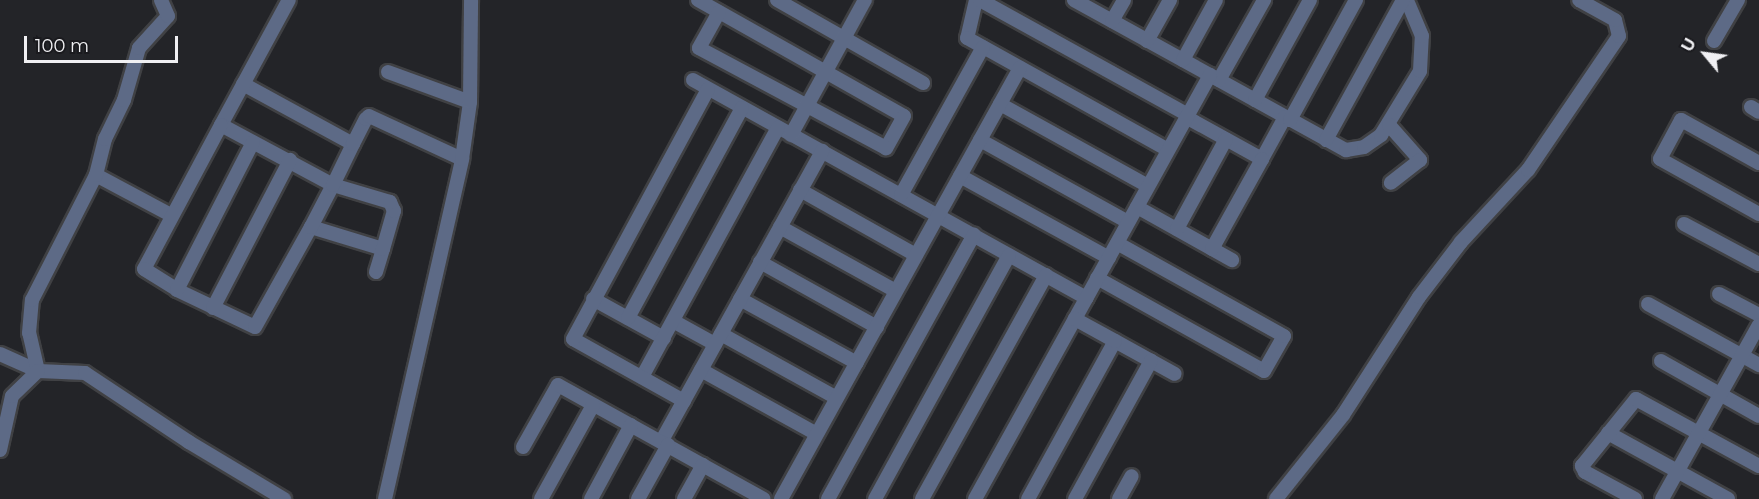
<!DOCTYPE html>
<style>
body{margin:0}
#map{position:relative;width:1759px;height:499px;overflow:hidden;background:#232428;font-family:Montserrat,sans-serif}
div>[style]{position:absolute}
.roads{filter:drop-shadow(2px 0 #404144) drop-shadow(-2px 0 #404144) drop-shadow(0 2px #404144) drop-shadow(0 -2px #404144)}
.minor>*{height:14px;margin:-7px;padding:0 7px;transform-origin:7px;border-radius:7px;background:#5d6a86}
span{translate:-50% -50%;white-space:nowrap;text-align:center;line-height:1.15;-webkit-text-stroke:4.5px #1a1a1e;paint-order:stroke}
.north{position:absolute;left:1675px;top:24px;width:60px;height:60px;-webkit-text-stroke:4px #1a1a1e;paint-order:stroke;rotate:299deg;font-size:16px;font-weight:700;line-height:24px;text-align:center;color:#f0f0f3}
.north::after{content:'';display:block;margin:auto;width:21px;height:27px;background:#f0f0f3;clip-path:polygon(50% 0,100% 100%,50% 72%,0 100%)}
.scale{position:absolute;left:24px;top:36px;width:154px;height:27px;box-sizing:border-box;border:3px solid #f0f0f3;border-top:0;padding-left:8px;font-size:18px;line-height:21px;white-space:nowrap;color:#f0f0f3;-webkit-text-stroke:4px #1a1a1e;paint-order:stroke}
</style>
<div id="map">
<div class="roads">
<div class="minor">
<i style="left:698px;top:0;width:236px;rotate:29.4deg"></i>
<i style="left:904px;top:116px;width:37px;rotate:119deg"></i>
<i style="left:886px;top:148px;width:212px;rotate:-151.9deg"></i>
<i style="left:699px;top:48px;width:41px;rotate:-60.9deg"></i>
<i style="left:777px;top:0;width:168px;rotate:29.6deg"></i>
<i style="left:976px;top:0;width:39px;rotate:103deg"></i>
<i style="left:967px;top:38px;width:230px;rotate:29.1deg"></i>
<i style="left:980px;top:0;width:238px;rotate:28.9deg"></i>
<i style="left:1074px;top:0;width:311px;rotate:28.9deg"></i>
<i style="left:1346px;top:150px;width:18px;rotate:-9deg"></i>
<i style="left:1364px;top:147px;width:21px;rotate:-35deg"></i>
<i style="left:1381px;top:135px;width:75px;rotate:-58.6deg"></i>
<i style="left:1420px;top:71px;width:35px;rotate:-87deg"></i>
<i style="left:1422px;top:36px;width:39px;rotate:-113deg"></i>
<i style="left:1112px;top:21px;width:24px;rotate:-60deg"></i>
<i style="left:1147px;top:41px;width:47px;rotate:-60.7deg"></i>
<i style="left:1714px;top:41px;width:48px;rotate:-59.7deg"></i>
<i style="left:1183px;top:60px;width:68px;rotate:-61.2deg"></i>
<i style="left:388px;top:72px;width:87px;rotate:20.1deg"></i>
<i style="left:693px;top:80px;width:450px;rotate:29deg"></i>
<i style="left:1219px;top:80px;width:92px;rotate:-60.6deg"></i>
<i style="left:243px;top:84px;width:125px;rotate:28.6deg"></i>
<i style="left:1255px;top:100px;width:114px;rotate:-61.2deg"></i>
<i style="left:1000px;top:104px;width:169px;rotate:29deg"></i>
<i style="left:1751px;top:107px;width:9px;rotate:32deg"></i>
<i style="left:1186px;top:117px;width:87px;rotate:28.9deg"></i>
<i style="left:1262px;top:159px;width:48px;rotate:-61.3deg"></i>
<i style="left:1290px;top:120px;width:137px;rotate:-61.2deg"></i>
<i style="left:221px;top:125px;width:142px;rotate:-61.5deg"></i>
<i style="left:1389px;top:125px;width:47px;rotate:48.5deg"></i>
<i style="left:1420px;top:160px;width:37px;rotate:142deg"></i>
<i style="left:791px;top:135px;width:154px;rotate:-61.3deg"></i>
<i style="left:980px;top:140px;width:169px;rotate:29deg"></i>
<i style="left:1326px;top:140px;width:160px;rotate:-61.2deg"></i>
<i style="left:1759px;top:163px;width:89px;rotate:-151.1deg"></i>
<i style="left:1681px;top:120px;width:44px;rotate:118.3deg"></i>
<i style="left:1660px;top:159px;width:113px;rotate:29.1deg"></i>
<i style="left:96px;top:175px;width:85px;rotate:28.1deg"></i>
<i style="left:960px;top:176px;width:170px;rotate:28.8deg"></i>
<i style="left:800px;top:190px;width:133px;rotate:29.3deg"></i>
<i style="left:901px;top:195px;width:169px;rotate:-61deg"></i>
<i style="left:1137px;top:207px;width:109px;rotate:29.2deg"></i>
<i style="left:1684px;top:224px;width:85px;rotate:28.1deg"></i>
<i style="left:311px;top:227px;width:75px;rotate:17deg"></i>
<i style="left:383px;top:249px;width:24px;rotate:107deg"></i>
<i style="left:780px;top:227px;width:132px;rotate:28.9deg"></i>
<i style="left:1177px;top:229px;width:102px;rotate:-61.4deg"></i>
<i style="left:383px;top:249px;width:40px;rotate:-74deg"></i>
<i style="left:394px;top:211px;width:10px;rotate:-114deg"></i>
<i style="left:390px;top:202px;width:59px;rotate:-163.4deg"></i>
<i style="left:333px;top:185px;width:127px;rotate:-151.8deg"></i>
<i style="left:221px;top:125px;width:163px;rotate:118.1deg"></i>
<i style="left:144px;top:269px;width:39px;rotate:32deg"></i>
<i style="left:177px;top:290px;width:86px;rotate:25.4deg"></i>
<i style="left:255px;top:327px;width:115px;rotate:-60.8deg"></i>
<i style="left:311px;top:227px;width:47px;rotate:-62.4deg"></i>
<i style="left:333px;top:185px;width:46px;rotate:-64deg"></i>
<i style="left:353px;top:144px;width:28px;rotate:-63deg"></i>
<i style="left:366px;top:119px;width:4px;rotate:-45deg"></i>
<i style="left:369px;top:116px;width:102px;rotate:24.8deg"></i>
<i style="left:1212px;top:249px;width:103px;rotate:-60.9deg"></i>
<i style="left:760px;top:262px;width:134px;rotate:29.1deg"></i>
<i style="left:1097px;top:278px;width:191px;rotate:29.1deg"></i>
<i style="left:1264px;top:371px;width:40px;rotate:-60.3deg"></i>
<i style="left:1284px;top:336px;width:191px;rotate:-150.9deg"></i>
<i style="left:177px;top:290px;width:166px;rotate:-62.8deg"></i>
<i style="left:1719px;top:294px;width:45px;rotate:27.7deg"></i>
<i style="left:593px;top:299px;width:81px;rotate:28.8deg"></i>
<i style="left:740px;top:299px;width:133px;rotate:28.7deg"></i>
<i style="left:1648px;top:304px;width:127px;rotate:28.8deg"></i>
<i style="left:213px;top:308px;width:167px;rotate:-62.5deg"></i>
<i style="left:628px;top:318px;width:239px;rotate:-61.5deg"></i>
<i style="left:673px;top:321px;width:48px;rotate:28.7deg"></i>
<i style="left:721px;top:334px;width:132px;rotate:28.9deg"></i>
<i style="left:1115px;top:341px;width:68px;rotate:28.8deg"></i>
<i style="left:0;top:354px;width:42px;rotate:24.1deg"></i>
<i style="left:38px;top:371px;width:47px;rotate:2.4deg"></i>
<i style="left:85px;top:373px;width:125px;rotate:33.6deg"></i>
<i style="left:189px;top:442px;width:111px;rotate:31deg"></i>
<i style="left:1661px;top:361px;width:112px;rotate:29.3deg"></i>
<i style="left:701px;top:370px;width:132px;rotate:28.9deg"></i>
<i style="left:38px;top:371px;width:39px;rotate:-103deg"></i>
<i style="left:29px;top:333px;width:33px;rotate:-85deg"></i>
<i style="left:32px;top:300px;width:140px;rotate:-62.9deg"></i>
<i style="left:96px;top:175px;width:37px;rotate:-76deg"></i>
<i style="left:105px;top:139px;width:43px;rotate:-64deg"></i>
<i style="left:124px;top:100px;width:54px;rotate:-73.9deg"></i>
<i style="left:139px;top:48px;width:43px;rotate:-47.8deg"></i>
<i style="left:168px;top:16px;width:17px;rotate:-114deg"></i>
<i style="left:642px;top:377px;width:284px;rotate:-61.4deg"></i>
<i style="left:684px;top:401px;width:127px;rotate:-150.8deg"></i>
<i style="left:573px;top:339px;width:284px;rotate:-61.6deg"></i>
<i style="left:1608px;top:433px;width:137px;rotate:28.8deg"></i>
<i style="left:661px;top:442px;width:333px;rotate:-61deg"></i>
<i style="left:523px;top:447px;width:71px;rotate:-60.6deg"></i>
<i style="left:558px;top:385px;width:235px;rotate:29deg"></i>
<i style="left:0;top:450px;width:55px;rotate:-77.5deg"></i>
<i style="left:12px;top:396px;width:36px;rotate:-44deg"></i>
<i style="left:385px;top:499px;width:349px;rotate:-77.2deg"></i>
<i style="left:462px;top:159px;width:58px;rotate:-82deg"></i>
<i style="left:470px;top:102px;width:102px;rotate:-89.4deg"></i>
<i style="left:541px;top:499px;width:107px;rotate:-61deg"></i>
<i style="left:591px;top:499px;width:84px;rotate:-61.6deg"></i>
<i style="left:638px;top:499px;width:62px;rotate:-60.9deg"></i>
<i style="left:684px;top:499px;width:39px;rotate:-61deg"></i>
<i style="left:781px;top:499px;width:493px;rotate:-61deg"></i>
<i style="left:828px;top:499px;width:302px;rotate:-61.1deg"></i>
<i style="left:875px;top:499px;width:278px;rotate:-61.2deg"></i>
<i style="left:922px;top:499px;width:256px;rotate:-61deg"></i>
<i style="left:975px;top:499px;width:485px;rotate:-61deg"></i>
<i style="left:1028px;top:499px;width:180px;rotate:-61.2deg"></i>
<i style="left:1115px;top:341px;width:46px;rotate:-151.2deg"></i>
<i style="left:1075px;top:499px;width:158px;rotate:-61.2deg"></i>
<i style="left:1119px;top:499px;width:26px;rotate:-61deg"></i>
<i style="left:1276px;top:499px;width:107px;rotate:-51.4deg"></i>
<i style="left:1343px;top:415px;width:140px;rotate:-57.2deg"></i>
<i style="left:1419px;top:297px;width:69px;rotate:-52.6deg"></i>
<i style="left:1461px;top:242px;width:98px;rotate:-47.1deg"></i>
<i style="left:1528px;top:170px;width:162px;rotate:-55.8deg"></i>
<i style="left:1619px;top:36px;width:16px;rotate:-104deg"></i>
<i style="left:1615px;top:20px;width:41px;rotate:-150.9deg"></i>
<i style="left:1635px;top:499px;width:57px;rotate:-151.6deg"></i>
<i style="left:1585px;top:472px;width:7px;rotate:-117deg"></i>
<i style="left:1582px;top:466px;width:86px;rotate:-51.1deg"></i>
<i style="left:1636px;top:399px;width:140px;rotate:28.6deg"></i>
<i style="left:1662px;top:499px;width:199px;rotate:-60.9deg"></i>
</div>
</div>
<div class="north">U</div>
<div class="scale">100 m</div>
</div>
